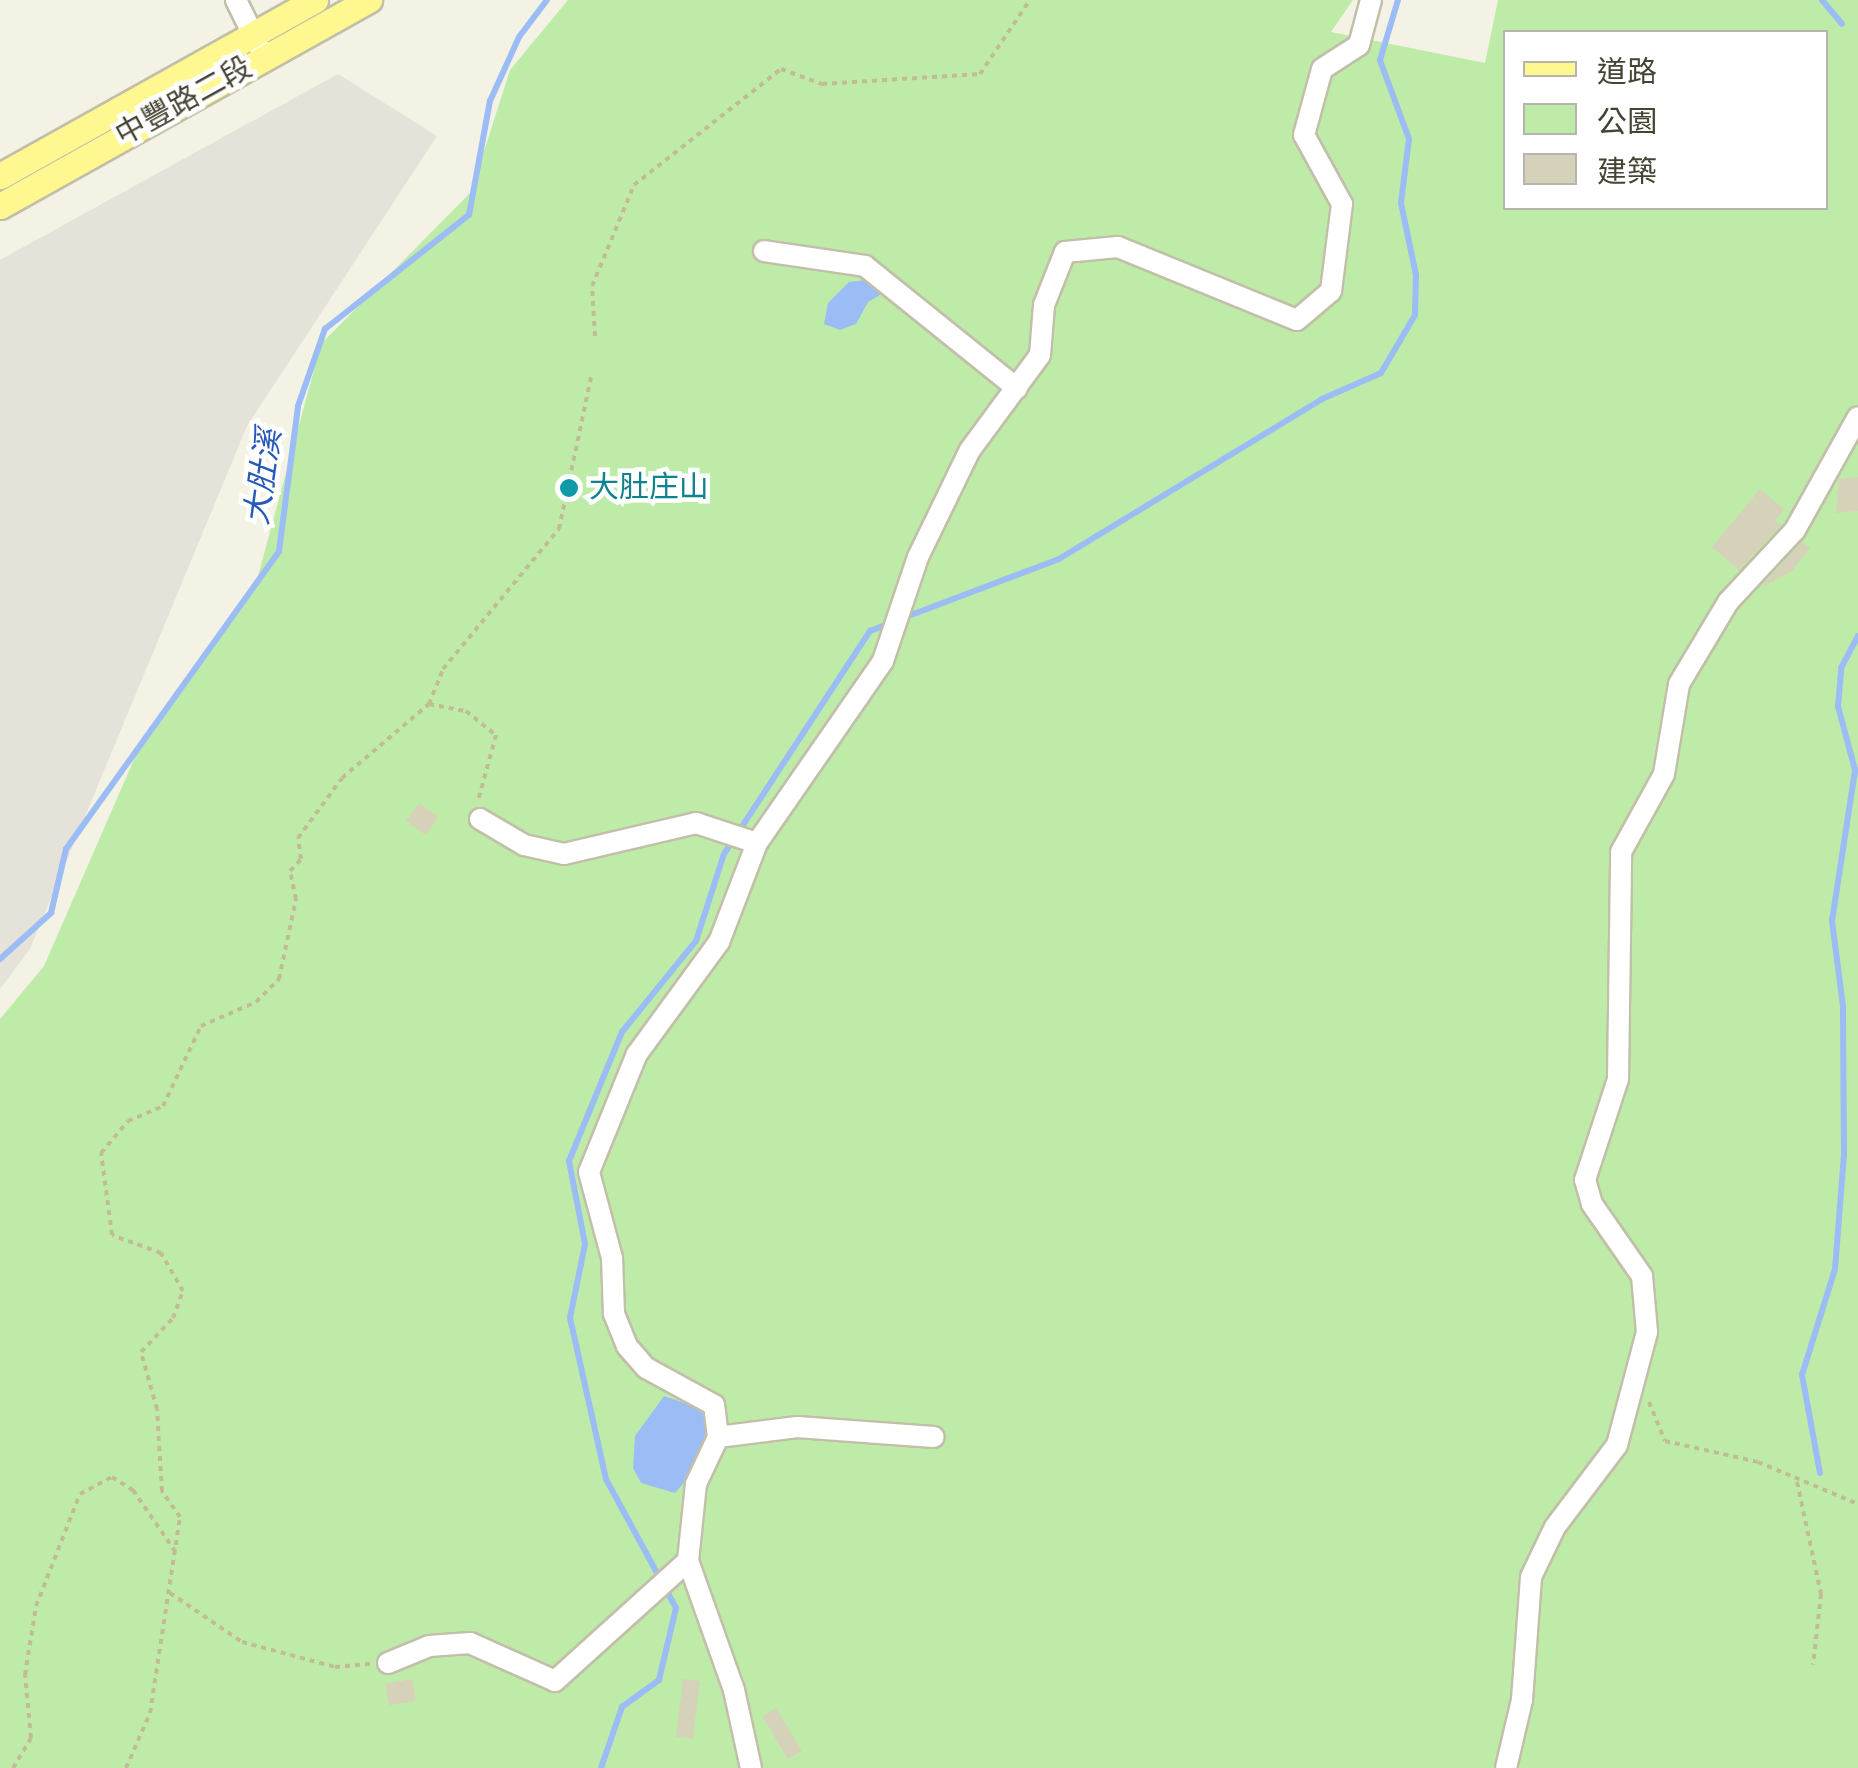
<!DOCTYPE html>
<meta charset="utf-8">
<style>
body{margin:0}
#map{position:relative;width:1858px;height:1768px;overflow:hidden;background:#f3f2e4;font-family:Signika,"Noto Sans TC",sans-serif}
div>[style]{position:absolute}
.industrial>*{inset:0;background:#e5e2d9}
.green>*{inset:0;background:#bfeba9}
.water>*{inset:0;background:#9bbcf5}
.stream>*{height:6px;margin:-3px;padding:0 3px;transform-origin:3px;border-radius:3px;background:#9bbcf5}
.building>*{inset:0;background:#d6d1b9;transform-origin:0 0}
.path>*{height:4px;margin-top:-2px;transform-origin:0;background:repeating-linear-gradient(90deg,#c2bc96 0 5px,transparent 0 10px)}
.roads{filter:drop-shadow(2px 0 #c2bfa9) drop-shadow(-2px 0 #c2bfa9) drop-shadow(0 2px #c2bfa9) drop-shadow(0 -2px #c2bfa9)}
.minor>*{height:20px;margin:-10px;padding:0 10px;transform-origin:10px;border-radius:10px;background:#fff}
.major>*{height:25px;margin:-12.5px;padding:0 12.5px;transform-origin:12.5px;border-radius:12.5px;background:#fff891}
.dots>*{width:28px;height:28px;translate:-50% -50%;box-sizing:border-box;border:5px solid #fff;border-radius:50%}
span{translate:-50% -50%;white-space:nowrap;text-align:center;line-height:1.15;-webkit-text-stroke:9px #fff;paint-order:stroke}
.street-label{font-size:30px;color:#464333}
.culture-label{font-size:30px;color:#0d838f}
.left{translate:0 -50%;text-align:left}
.water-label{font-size:32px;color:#2659b8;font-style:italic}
.legend{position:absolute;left:1503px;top:30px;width:325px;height:180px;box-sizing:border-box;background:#fff;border:2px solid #b5b4ad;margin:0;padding:12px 18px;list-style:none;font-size:30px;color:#464333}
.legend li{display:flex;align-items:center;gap:20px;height:50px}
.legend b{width:50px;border:2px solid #b5b4ad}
</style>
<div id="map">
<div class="industrial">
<i style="clip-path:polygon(338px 74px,437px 136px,247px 426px,30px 949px,0 989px,0 260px)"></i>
</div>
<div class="green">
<i style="clip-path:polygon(evenodd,568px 0,1353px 0,1331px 32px,1485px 63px,1498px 0,1858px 0,1858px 1768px,0 1768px,0 1019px,44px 966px,139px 748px,258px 576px,321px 344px,471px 192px,510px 70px,568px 0,1506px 32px,1826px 32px,1826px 208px,1506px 208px,1506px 32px)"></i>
</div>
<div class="water">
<i style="clip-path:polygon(874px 279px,885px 292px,868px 302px,856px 324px,840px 330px,824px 324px,828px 303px,849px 282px)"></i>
<i style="clip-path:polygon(664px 1396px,700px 1408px,708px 1424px,694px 1471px,675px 1493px,641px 1483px,633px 1468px,635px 1436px)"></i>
</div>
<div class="stream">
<i style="left:1822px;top:0;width:31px;rotate:50deg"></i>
<i style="left:903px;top:618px;width:167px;rotate:-20.7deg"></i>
<i style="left:1059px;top:559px;width:308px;rotate:-31.3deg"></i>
<i style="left:1322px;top:399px;width:64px;rotate:-23.8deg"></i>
<i style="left:1381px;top:373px;width:67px;rotate:-59.6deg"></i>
<i style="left:1415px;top:315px;width:40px;rotate:-88.6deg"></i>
<i style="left:1416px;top:275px;width:74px;rotate:-101.8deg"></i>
<i style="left:1401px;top:203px;width:64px;rotate:-82.9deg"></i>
<i style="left:1409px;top:139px;width:84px;rotate:-110.2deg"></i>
<i style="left:1380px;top:60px;width:63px;rotate:-73.3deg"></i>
<i style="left:0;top:959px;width:69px;rotate:-42deg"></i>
<i style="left:51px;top:913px;width:66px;rotate:-76.8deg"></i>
<i style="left:66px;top:849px;width:366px;rotate:-54.4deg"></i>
<i style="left:279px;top:551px;width:146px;rotate:-82.5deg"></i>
<i style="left:298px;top:406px;width:82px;rotate:-70.7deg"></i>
<i style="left:325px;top:329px;width:184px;rotate:-38.4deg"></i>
<i style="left:469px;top:215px;width:116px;rotate:-79.6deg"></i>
<i style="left:490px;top:101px;width:70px;rotate:-65.6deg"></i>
<i style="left:519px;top:37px;width:46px;rotate:-52.9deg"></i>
<i style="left:1820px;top:1473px;width:100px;rotate:-100.4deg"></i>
<i style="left:1802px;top:1375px;width:111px;rotate:-72.7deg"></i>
<i style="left:1835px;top:1269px;width:114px;rotate:-85.5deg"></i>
<i style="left:1844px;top:1155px;width:149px;rotate:-90.4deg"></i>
<i style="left:1843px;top:1006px;width:86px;rotate:-97.4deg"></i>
<i style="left:1832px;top:921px;width:153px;rotate:-81.3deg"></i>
<i style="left:1855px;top:770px;width:66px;rotate:-104.9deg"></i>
<i style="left:1838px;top:706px;width:38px;rotate:-85deg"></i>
<i style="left:1841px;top:668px;width:36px;rotate:-62deg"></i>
<i style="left:601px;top:1768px;width:65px;rotate:-71deg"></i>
<i style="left:622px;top:1707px;width:46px;rotate:-36.1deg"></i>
<i style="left:659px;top:1680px;width:74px;rotate:-76.7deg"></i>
<i style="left:676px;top:1608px;width:147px;rotate:-118.5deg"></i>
<i style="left:606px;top:1479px;width:165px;rotate:-102.6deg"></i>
<i style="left:570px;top:1318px;width:76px;rotate:-78.5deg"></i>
<i style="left:585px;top:1244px;width:85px;rotate:-100.9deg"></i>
<i style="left:569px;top:1161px;width:139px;rotate:-67.7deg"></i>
<i style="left:622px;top:1032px;width:117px;rotate:-50.9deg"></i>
<i style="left:696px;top:941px;width:91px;rotate:-72.2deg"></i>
<i style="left:724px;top:854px;width:267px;rotate:-56.8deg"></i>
<i style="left:870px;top:631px;width:22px;rotate:-21deg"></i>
</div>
<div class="building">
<i style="clip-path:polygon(1858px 477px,1858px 511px,1836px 513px,1839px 479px)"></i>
<i style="clip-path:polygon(1760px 489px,1784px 509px,1775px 521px,1781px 525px,1739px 570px,1712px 547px)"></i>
<i style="clip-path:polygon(1802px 542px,1810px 548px,1792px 571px,1760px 588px)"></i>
<i style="left:419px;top:803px;width:24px;height:22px;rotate:36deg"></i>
<i style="left:412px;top:1679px;width:22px;height:27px;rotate:80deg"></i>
<i style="left:683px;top:1679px;width:17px;height:58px;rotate:7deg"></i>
<i style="left:776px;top:1708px;width:50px;height:16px;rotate:59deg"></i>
</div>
<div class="path">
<i style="left:595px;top:336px;width:50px;rotate:-93.4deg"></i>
<i style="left:592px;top:286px;width:109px;rotate:-67.4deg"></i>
<i style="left:634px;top:185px;width:187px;rotate:-38.3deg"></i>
<i style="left:781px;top:69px;width:44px;rotate:20.1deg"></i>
<i style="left:822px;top:84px;width:158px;rotate:-3.6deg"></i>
<i style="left:980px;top:74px;width:89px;rotate:-56deg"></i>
<i style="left:429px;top:704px;width:38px;rotate:11deg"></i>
<i style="left:466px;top:711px;width:38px;rotate:39deg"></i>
<i style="left:496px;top:735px;width:68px;rotate:105.3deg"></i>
<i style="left:1649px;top:1402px;width:42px;rotate:67.7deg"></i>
<i style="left:1665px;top:1441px;width:95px;rotate:12.7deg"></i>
<i style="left:1758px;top:1462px;width:108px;rotate:22.8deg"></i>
<i style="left:1797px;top:1482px;width:115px;rotate:77.9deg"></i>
<i style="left:1821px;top:1594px;width:71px;rotate:96.4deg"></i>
<i style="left:170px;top:1593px;width:87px;rotate:34.2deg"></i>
<i style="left:242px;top:1642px;width:96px;rotate:15deg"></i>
<i style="left:335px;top:1667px;width:36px;rotate:-5deg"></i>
<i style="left:13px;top:1768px;width:35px;rotate:-59deg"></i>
<i style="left:31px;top:1738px;width:63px;rotate:-95.4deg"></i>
<i style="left:25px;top:1675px;width:70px;rotate:-80.9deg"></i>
<i style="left:36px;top:1606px;width:120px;rotate:-68.6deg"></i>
<i style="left:80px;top:1494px;width:36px;rotate:-28deg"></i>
<i style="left:112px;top:1477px;width:25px;rotate:32deg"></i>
<i style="left:133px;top:1490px;width:78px;rotate:55.5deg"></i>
<i style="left:126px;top:1768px;width:60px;rotate:-66.4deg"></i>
<i style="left:150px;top:1713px;width:198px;rotate:-81.3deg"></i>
<i style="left:180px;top:1517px;width:32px;rotate:-125deg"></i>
<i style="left:162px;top:1491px;width:82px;rotate:-93.5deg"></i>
<i style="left:157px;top:1409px;width:59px;rotate:-105.7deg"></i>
<i style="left:141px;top:1352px;width:47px;rotate:-46.7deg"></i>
<i style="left:173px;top:1318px;width:29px;rotate:-70deg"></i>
<i style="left:183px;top:1291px;width:44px;rotate:-120.1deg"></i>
<i style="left:161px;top:1253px;width:52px;rotate:-159.8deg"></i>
<i style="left:112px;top:1235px;width:83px;rotate:-97.6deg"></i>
<i style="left:101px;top:1153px;width:42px;rotate:-49.8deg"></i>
<i style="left:128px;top:1121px;width:38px;rotate:-23deg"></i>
<i style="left:163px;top:1106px;width:89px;rotate:-64.6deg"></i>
<i style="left:201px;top:1026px;width:60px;rotate:-23.6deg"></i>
<i style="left:256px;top:1002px;width:33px;rotate:-45deg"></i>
<i style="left:279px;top:979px;width:82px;rotate:-78deg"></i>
<i style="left:296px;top:899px;width:29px;rotate:-102deg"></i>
<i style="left:290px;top:871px;width:16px;rotate:-47deg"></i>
<i style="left:301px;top:859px;width:21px;rotate:-98deg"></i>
<i style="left:298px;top:838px;width:74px;rotate:-53.7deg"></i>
<i style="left:342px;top:778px;width:114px;rotate:-40.4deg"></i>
<i style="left:429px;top:704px;width:38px;rotate:-68deg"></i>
<i style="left:443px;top:669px;width:182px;rotate:-50.4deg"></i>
<i style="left:559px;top:529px;width:155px;rotate:-78.1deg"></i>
</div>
<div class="roads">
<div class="minor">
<i style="left:236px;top:0;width:52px;rotate:63.9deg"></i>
<i style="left:764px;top:251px;width:102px;rotate:8.4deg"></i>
<i style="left:865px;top:266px;width:195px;rotate:38.8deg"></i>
<i style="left:480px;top:819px;width:51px;rotate:30.6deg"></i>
<i style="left:524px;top:845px;width:41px;rotate:12.7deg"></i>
<i style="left:564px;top:854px;width:136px;rotate:-13.2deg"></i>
<i style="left:696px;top:823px;width:64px;rotate:18.2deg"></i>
<i style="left:718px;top:1437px;width:80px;rotate:-7.2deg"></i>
<i style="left:797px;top:1427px;width:137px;rotate:4.2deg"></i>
<i style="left:388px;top:1663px;width:44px;rotate:-22.5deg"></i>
<i style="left:429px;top:1646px;width:41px;rotate:-4.2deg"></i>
<i style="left:470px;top:1643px;width:93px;rotate:24.1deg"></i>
<i style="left:555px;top:1681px;width:179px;rotate:-42.1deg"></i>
<i style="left:751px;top:1768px;width:80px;rotate:-102.3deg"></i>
<i style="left:734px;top:1690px;width:137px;rotate:-109.6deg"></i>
<i style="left:688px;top:1561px;width:77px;rotate:-84.1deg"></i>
<i style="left:696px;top:1484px;width:52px;rotate:-64.9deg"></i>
<i style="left:718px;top:1437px;width:32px;rotate:-97deg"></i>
<i style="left:714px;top:1405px;width:77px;rotate:-151.4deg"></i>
<i style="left:646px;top:1368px;width:29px;rotate:-131deg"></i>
<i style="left:627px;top:1346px;width:35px;rotate:-112deg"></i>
<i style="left:614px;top:1314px;width:56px;rotate:-92deg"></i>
<i style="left:612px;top:1258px;width:89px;rotate:-105deg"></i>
<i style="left:589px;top:1172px;width:127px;rotate:-67.9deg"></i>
<i style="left:637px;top:1054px;width:139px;rotate:-53.8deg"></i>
<i style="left:719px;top:942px;width:106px;rotate:-69deg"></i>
<i style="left:757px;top:843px;width:221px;rotate:-55.3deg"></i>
<i style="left:883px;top:661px;width:110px;rotate:-71.4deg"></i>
<i style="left:918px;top:557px;width:119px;rotate:-64.1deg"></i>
<i style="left:970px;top:450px;width:118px;rotate:-53.6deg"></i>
<i style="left:1040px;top:355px;width:50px;rotate:-85.4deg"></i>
<i style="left:1044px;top:305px;width:57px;rotate:-68.4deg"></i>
<i style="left:1065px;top:252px;width:53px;rotate:-5.4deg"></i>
<i style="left:1118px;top:247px;width:193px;rotate:22.2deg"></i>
<i style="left:1297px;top:320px;width:45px;rotate:-40.5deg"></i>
<i style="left:1331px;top:291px;width:88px;rotate:-82.8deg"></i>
<i style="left:1342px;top:204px;width:79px;rotate:-118.8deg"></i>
<i style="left:1304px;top:135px;width:68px;rotate:-74.7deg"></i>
<i style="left:1322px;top:69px;width:44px;rotate:-33deg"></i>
<i style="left:1359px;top:45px;width:47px;rotate:-75.1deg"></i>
<i style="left:1506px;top:1768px;width:70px;rotate:-76.8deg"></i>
<i style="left:1522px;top:1700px;width:123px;rotate:-85.8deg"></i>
<i style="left:1531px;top:1577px;width:55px;rotate:-64.4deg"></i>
<i style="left:1555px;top:1527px;width:103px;rotate:-52.9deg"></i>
<i style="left:1617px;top:1445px;width:117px;rotate:-75.1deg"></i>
<i style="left:1647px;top:1332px;width:56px;rotate:-95.1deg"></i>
<i style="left:1642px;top:1276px;width:88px;rotate:-124.8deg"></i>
<i style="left:1592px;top:1204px;width:25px;rotate:-106deg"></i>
<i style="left:1585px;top:1180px;width:106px;rotate:-71.9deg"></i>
<i style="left:1618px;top:1079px;width:227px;rotate:-89.2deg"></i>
<i style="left:1621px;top:852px;width:89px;rotate:-61.1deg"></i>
<i style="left:1664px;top:774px;width:91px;rotate:-80.5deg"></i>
<i style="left:1679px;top:684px;width:96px;rotate:-59.1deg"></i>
<i style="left:1728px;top:602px;width:98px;rotate:-47.1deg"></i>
<i style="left:1795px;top:530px;width:129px;rotate:-60.9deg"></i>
</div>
<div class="major">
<i style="left:0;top:176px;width:361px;rotate:-29.2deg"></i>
<i style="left:0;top:206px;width:423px;rotate:-29.2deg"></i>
</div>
</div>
<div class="dots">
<i style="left:569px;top:488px;background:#0f9aa8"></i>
</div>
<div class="street-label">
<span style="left:184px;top:102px;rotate:-29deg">中豐路二段</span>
</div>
<div class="culture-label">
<span class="left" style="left:589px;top:488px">大肚庄山</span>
</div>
<div class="water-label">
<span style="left:264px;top:477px;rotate:-82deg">大肚溪</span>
</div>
<ul class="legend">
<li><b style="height:12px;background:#fff891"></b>道路</li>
<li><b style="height:28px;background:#bfeba9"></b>公園</li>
<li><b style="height:28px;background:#d6d1b9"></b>建築</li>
</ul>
</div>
